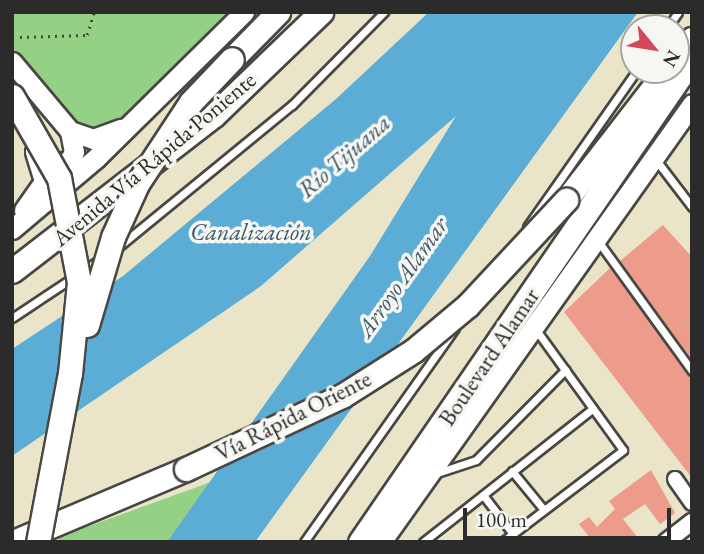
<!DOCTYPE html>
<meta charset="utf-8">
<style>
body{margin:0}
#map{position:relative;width:704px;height:554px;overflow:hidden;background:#eae5c9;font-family:"EB Garamond",serif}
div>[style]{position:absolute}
.green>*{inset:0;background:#94d185}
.water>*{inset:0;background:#5badd6}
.building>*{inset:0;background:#ed9b8b}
.path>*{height:2.5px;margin-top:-1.25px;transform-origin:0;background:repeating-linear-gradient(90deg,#484743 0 2px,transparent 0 7px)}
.roads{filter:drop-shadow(2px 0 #484743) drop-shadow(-2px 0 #484743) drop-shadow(0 2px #484743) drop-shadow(0 -2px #484743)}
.service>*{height:7px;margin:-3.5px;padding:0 3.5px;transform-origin:3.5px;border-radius:3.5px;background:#fff}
.minor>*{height:14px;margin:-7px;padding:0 7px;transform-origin:7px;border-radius:7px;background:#fff}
.tertiary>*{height:16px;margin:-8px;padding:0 8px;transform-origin:8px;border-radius:8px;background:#fff}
.secondary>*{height:19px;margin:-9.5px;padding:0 9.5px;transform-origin:9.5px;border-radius:9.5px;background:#fff}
.trunk>*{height:23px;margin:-11.5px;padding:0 11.5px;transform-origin:11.5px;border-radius:11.5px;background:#fff}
.bridges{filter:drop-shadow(2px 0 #484743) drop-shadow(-2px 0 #484743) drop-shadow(0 2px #484743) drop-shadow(0 -2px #484743)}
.trunk-bridge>*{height:23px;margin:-11.5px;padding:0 11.5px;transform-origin:11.5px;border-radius:11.5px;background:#fff}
span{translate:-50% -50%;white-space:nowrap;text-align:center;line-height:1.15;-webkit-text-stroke:7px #f6f6f2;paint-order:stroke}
.street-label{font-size:23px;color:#2b2b2b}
.water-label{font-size:24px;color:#3c5867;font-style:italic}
.frame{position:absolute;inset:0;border:14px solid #2b2b2b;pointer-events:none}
.north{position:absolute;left:620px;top:14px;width:70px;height:70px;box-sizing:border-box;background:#f6f6f2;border:2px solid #a5a5a2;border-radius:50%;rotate:120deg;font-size:19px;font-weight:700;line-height:28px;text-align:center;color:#2b2b2b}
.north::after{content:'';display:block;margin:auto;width:24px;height:32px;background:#d1495b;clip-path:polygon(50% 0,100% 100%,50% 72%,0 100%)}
.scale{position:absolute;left:463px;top:508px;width:208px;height:32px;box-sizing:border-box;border:4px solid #2b2b2b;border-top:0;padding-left:9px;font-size:21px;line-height:24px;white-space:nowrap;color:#2b2b2b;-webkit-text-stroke:5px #f6f6f2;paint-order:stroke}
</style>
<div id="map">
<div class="green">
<i style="clip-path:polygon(12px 12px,239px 12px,112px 132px,73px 131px,12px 51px)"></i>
<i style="clip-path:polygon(211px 482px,167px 542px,58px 542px,59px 537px)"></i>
</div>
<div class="water">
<i style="clip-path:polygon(429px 12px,638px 12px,255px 542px,167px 542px,370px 256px,456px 116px,261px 286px,12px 456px,12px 349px,123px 276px,336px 99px)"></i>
</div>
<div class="building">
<i style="clip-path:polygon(663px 225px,692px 257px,692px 360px,620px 261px)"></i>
<i style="clip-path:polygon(610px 268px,692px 377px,692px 478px,564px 312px)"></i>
<i style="clip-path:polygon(651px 470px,675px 513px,660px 524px,645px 504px,623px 519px,641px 542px,593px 542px,579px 524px,589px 517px,597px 527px,615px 509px,609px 501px)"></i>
</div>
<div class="path">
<i style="left:20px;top:37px;width:67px;rotate:-1.7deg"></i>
<i style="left:87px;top:35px;width:24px;rotate:-73deg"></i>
</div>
<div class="roads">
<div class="service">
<i style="left:667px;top:28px;width:19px;rotate:-55deg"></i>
<i style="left:656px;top:160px;width:59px;rotate:52.5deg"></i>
<i style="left:527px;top:227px;width:192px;rotate:-55deg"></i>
<i style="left:598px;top:241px;width:160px;rotate:54.1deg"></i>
<i style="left:117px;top:248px;width:226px;rotate:-39.3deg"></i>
<i style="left:292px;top:105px;width:131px;rotate:-45.3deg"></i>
<i style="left:12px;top:318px;width:105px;rotate:-33.7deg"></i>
<i style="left:512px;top:471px;width:50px;rotate:50.6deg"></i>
<i style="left:434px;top:474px;width:44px;rotate:-18.4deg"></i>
<i style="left:476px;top:460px;width:127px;rotate:-45.3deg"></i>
<i style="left:483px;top:495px;width:49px;rotate:52.4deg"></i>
<i style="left:304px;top:542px;width:262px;rotate:-54.8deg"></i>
<i style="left:423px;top:542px;width:216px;rotate:-38.2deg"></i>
<i style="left:502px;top:542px;width:152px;rotate:-37.2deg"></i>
<i style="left:623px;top:450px;width:148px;rotate:-125.9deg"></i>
</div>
<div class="minor">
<i style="left:675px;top:479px;width:29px;rotate:55deg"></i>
</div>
<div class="tertiary">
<i style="left:666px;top:542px;width:33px;rotate:-38deg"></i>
</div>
<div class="secondary">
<i style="left:12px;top:62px;width:90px;rotate:50deg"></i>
<i style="left:70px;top:131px;width:24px;rotate:19deg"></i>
<i style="left:93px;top:139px;width:30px;rotate:-20deg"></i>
<i style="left:43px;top:158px;width:25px;rotate:16deg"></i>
<i style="left:67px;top:165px;width:15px;rotate:-62deg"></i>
<i style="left:74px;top:152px;width:21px;rotate:-101deg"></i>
<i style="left:24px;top:210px;width:35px;rotate:-55deg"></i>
<i style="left:44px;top:181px;width:31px;rotate:-107deg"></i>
<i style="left:12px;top:229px;width:110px;rotate:-40.2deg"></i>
<i style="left:96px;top:158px;width:208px;rotate:-44.6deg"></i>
<i style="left:381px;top:542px;width:537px;rotate:-54.62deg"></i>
</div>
<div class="trunk">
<i style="left:232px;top:59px;width:66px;rotate:-45.6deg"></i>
<i style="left:676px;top:59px;width:26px;rotate:-51deg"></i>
<i style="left:566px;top:200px;width:158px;rotate:-52.2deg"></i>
<i style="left:12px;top:271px;width:255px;rotate:-37.7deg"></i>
<i style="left:214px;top:115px;width:149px;rotate:-43.9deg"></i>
<i style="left:13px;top:542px;width:188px;rotate:-22.9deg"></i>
<i style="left:360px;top:542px;width:586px;rotate:-55.5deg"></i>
</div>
</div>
<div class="bridges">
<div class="trunk-bridge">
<i style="left:12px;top:96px;width:95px;rotate:60.2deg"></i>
<i style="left:59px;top:178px;width:106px;rotate:79.1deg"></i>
<i style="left:79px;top:282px;width:91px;rotate:95.6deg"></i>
<i style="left:70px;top:373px;width:172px;rotate:100.7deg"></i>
<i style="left:87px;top:325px;width:92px;rotate:-73.5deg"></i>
<i style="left:113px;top:237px;width:58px;rotate:-65.6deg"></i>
<i style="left:137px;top:184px;width:98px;rotate:-56.6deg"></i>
<i style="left:191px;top:102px;width:59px;rotate:-46.4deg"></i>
<i style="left:186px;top:469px;width:172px;rotate:-25.1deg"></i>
<i style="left:342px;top:396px;width:84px;rotate:-32.4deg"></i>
<i style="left:413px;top:351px;width:72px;rotate:-39.9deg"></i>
<i style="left:468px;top:305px;width:144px;rotate:-47deg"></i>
</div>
</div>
<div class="street-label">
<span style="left:154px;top:159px;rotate:-40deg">Avenida Vía Rápida Poniente</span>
<span style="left:489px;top:357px;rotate:-56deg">Boulevard Alamar</span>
<span style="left:293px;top:416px;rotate:-27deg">Vía Rápida Oriente</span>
</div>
<div class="water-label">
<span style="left:344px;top:156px;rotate:-41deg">Río Tijuana</span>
<span style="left:251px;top:232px">Canalización</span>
<span style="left:402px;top:277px;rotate:-55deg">Arroyo Alamar</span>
</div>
<div class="frame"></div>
<div class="north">N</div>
<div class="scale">100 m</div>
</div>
